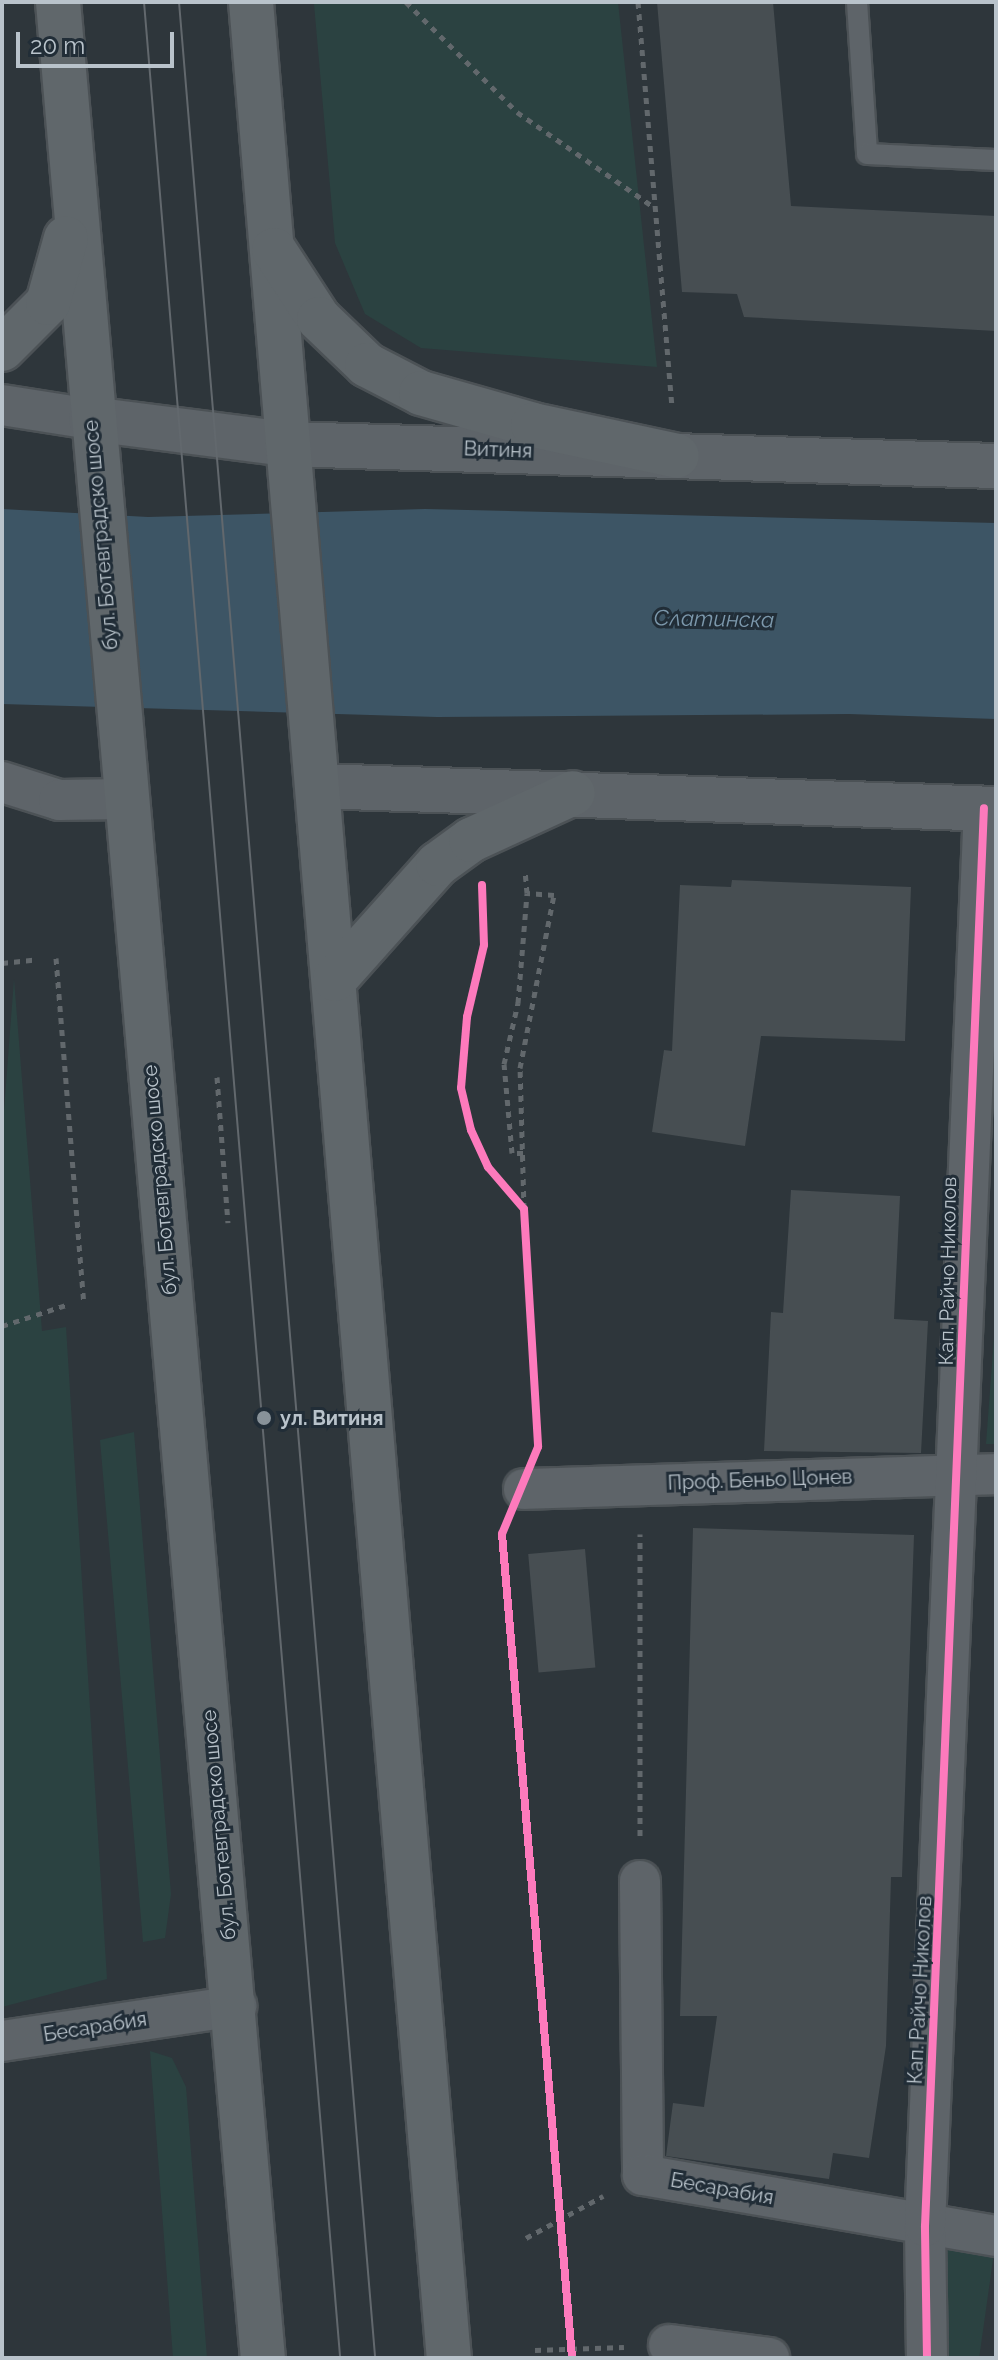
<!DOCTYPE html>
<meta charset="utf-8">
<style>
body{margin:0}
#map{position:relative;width:998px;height:2360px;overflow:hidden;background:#2e363b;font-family:Raleway,sans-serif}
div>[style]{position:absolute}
.green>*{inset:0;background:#2b4241;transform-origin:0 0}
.water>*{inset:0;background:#3d5565}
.building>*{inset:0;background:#474e52;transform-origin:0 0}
.path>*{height:5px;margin-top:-2.5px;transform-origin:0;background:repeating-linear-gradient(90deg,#62686c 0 6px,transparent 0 12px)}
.roads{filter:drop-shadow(2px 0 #4c5256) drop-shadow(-2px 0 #4c5256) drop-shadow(0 2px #4c5256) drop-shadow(0 -2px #4c5256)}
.service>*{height:20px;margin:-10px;padding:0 10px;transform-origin:10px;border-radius:10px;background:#5e6469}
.minor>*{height:40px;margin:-20px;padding:0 20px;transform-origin:20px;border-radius:20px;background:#5e6469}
.tertiary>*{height:44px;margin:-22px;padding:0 22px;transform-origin:22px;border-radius:22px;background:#5e6469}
.primary>*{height:44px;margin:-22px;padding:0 22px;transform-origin:22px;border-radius:22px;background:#60676b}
.tram>*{height:2px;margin:-1px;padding:0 1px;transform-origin:1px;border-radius:1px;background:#62686d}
.cycleway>*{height:8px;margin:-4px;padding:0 4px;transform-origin:4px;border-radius:4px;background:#fd7abc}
.dots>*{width:22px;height:22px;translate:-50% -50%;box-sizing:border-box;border:4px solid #212d37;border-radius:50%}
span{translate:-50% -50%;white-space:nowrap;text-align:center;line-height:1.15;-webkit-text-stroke:6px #212d37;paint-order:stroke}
.street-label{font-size:20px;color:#b9c3cb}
.poi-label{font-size:20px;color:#b9c3cb;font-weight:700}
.left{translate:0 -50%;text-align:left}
.water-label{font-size:22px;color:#7c98ac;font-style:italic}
.frame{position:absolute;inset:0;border:4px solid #b9c3cb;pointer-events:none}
.scale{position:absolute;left:16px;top:32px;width:158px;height:36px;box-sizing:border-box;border:4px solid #b9c3cb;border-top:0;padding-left:10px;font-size:24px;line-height:28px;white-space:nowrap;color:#b9c3cb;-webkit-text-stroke:6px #212d37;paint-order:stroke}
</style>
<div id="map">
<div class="green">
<i style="clip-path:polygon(618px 2px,657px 367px,421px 348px,365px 314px,335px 243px,314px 4px)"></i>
<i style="clip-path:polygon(14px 979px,42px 1331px,66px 1327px,107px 1979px,2px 2007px,2px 1137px)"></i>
<i style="clip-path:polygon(996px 1310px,996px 1444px,986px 1444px)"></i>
<i style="clip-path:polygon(134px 1432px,171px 1894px,165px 1938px,143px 1942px,100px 1440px)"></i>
<i style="clip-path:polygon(150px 2051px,172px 2058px,186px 2087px,207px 2358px,173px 2358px)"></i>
<i style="left:925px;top:2226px;width:72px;height:132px;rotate:8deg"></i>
</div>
<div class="water">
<i style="clip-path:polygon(2px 509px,148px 517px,425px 509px,996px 523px,996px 719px,849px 714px,437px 717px,2px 704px)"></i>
</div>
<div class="building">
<i style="clip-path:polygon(657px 2px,773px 2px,791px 206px,996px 216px,996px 331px,744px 317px,737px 294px,682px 292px)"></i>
<i style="clip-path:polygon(732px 880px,911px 887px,905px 1041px,761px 1036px,745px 1146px,652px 1132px,664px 1050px,672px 1051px,680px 885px,731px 887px)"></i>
<i style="clip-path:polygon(791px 1190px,900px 1196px,894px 1319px,928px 1321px,921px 1453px,764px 1451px,771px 1312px,783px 1313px)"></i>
<i style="clip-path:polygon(693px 1528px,914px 1535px,902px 1877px,891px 1877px,886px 2046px,869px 2158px,833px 2153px,829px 2179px,666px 2156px,673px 2103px,704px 2107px,717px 2016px,680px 2016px)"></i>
<i style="left:585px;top:1549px;width:119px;height:57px;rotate:85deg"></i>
</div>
<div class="path">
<i style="left:406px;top:2px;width:156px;rotate:44.7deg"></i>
<i style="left:517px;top:112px;width:168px;rotate:34.8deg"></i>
<i style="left:638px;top:2px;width:403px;rotate:85.2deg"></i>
<i style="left:56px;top:958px;width:347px;rotate:85.4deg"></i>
<i style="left:2px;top:963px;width:36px;rotate:-6deg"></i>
<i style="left:217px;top:1077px;width:146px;rotate:85.7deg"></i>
<i style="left:523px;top:1153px;width:11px;rotate:180deg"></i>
<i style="left:512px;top:1153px;width:89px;rotate:-95.1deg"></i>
<i style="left:504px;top:1064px;width:63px;rotate:-77.1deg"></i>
<i style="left:518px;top:1003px;width:110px;rotate:-85.3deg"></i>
<i style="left:524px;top:1209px;width:141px;rotate:-91.6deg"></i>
<i style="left:520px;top:1068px;width:176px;rotate:-78.9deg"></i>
<i style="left:554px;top:895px;width:27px;rotate:-176deg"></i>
<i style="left:527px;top:893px;width:22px;rotate:-95deg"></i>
<i style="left:2px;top:1326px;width:67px;rotate:-18.2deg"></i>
<i style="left:640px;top:1836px;width:302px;rotate:-90deg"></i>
<i style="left:526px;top:2238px;width:88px;rotate:-28.6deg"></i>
<i style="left:535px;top:2350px;width:89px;rotate:-1.9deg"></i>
</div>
<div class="roads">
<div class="service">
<i style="left:857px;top:2px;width:152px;rotate:86.2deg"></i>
<i style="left:867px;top:154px;width:129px;rotate:2.7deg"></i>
</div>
<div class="minor">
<i style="left:2px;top:405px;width:90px;rotate:8.9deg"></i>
<i style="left:2px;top:782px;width:60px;rotate:17.5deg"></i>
<i style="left:59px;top:800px;width:66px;rotate:-0.9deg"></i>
<i style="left:524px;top:1489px;width:472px;rotate:-1.8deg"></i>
<i style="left:640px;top:1881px;width:294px;rotate:89.4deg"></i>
<i style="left:643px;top:2175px;width:358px;rotate:9.8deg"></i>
<i style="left:2px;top:2041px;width:237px;rotate:-8.5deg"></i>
<i style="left:669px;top:2345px;width:101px;rotate:7.4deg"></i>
<i style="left:927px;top:2358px;width:132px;rotate:-90.9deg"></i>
<i style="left:925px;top:2226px;width:1419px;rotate:-87.62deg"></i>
</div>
<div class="tertiary">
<i style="left:91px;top:419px;width:198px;rotate:7.3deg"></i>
<i style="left:287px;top:444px;width:709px;rotate:1.78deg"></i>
<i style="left:317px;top:786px;width:679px;rotate:1.94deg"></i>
</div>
<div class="primary">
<i style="left:58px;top:2px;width:2365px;rotate:85.03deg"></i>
<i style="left:251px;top:2px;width:2364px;rotate:85.2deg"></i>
<i style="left:274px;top:250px;width:82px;rotate:56.9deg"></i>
<i style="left:319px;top:319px;width:66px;rotate:43.8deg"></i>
<i style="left:367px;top:365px;width:61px;rotate:27.4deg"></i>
<i style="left:421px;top:393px;width:116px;rotate:15.9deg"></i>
<i style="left:533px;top:425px;width:147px;rotate:12.1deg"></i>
<i style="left:2px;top:349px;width:65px;rotate:-45deg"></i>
<i style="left:48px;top:303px;width:67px;rotate:-74.5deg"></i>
<i style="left:335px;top:979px;width:154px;rotate:-48.2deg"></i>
<i style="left:438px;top:864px;width:41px;rotate:-36deg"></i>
<i style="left:471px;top:840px;width:112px;rotate:-24.7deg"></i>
</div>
</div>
<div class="tram">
<i style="left:144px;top:2px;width:2364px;rotate:85.24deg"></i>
<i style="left:179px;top:2px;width:2364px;rotate:85.24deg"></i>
</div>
<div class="cycleway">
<i style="left:482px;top:885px;width:60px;rotate:88.1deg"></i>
<i style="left:484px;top:945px;width:74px;rotate:103.3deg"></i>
<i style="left:467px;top:1017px;width:71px;rotate:94.8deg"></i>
<i style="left:461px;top:1088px;width:43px;rotate:76.6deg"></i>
<i style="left:471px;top:1130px;width:41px;rotate:65.3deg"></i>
<i style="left:488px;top:1167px;width:55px;rotate:49.4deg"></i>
<i style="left:524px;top:1209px;width:238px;rotate:86.6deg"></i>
<i style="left:538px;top:1447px;width:94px;rotate:112.5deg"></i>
<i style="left:502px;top:1534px;width:827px;rotate:85.14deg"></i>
<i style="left:927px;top:2358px;width:132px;rotate:-90.9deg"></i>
<i style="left:925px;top:2226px;width:1419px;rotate:-87.62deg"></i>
</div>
<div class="dots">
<i style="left:264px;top:1418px;background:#889299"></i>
</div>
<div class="street-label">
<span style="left:498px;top:450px;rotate:2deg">Витиня</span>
<span style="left:101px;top:535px;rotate:-95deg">бул. Ботевградско шосе</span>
<span style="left:160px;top:1180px;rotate:-95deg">бул. Ботевградско шосе</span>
<span style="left:948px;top:1271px;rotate:-89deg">Кап. Райчо Николов</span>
<span style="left:760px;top:1480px;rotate:-2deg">Проф. Беньо Цонев</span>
<span style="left:219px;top:1825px;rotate:-95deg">бул. Ботевградско шосе</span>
<span style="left:920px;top:1990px;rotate:-87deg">Кап. Райчо Николов</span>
<span style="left:95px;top:2027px;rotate:-9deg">Бесарабия</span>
<span style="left:722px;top:2189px;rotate:10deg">Бесарабия</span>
</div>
<div class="poi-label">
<span class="left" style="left:280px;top:1418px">ул. Витиня</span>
</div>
<div class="water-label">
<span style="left:714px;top:619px;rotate:1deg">Слатинска</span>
</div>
<div class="frame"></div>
<div class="scale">20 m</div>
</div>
